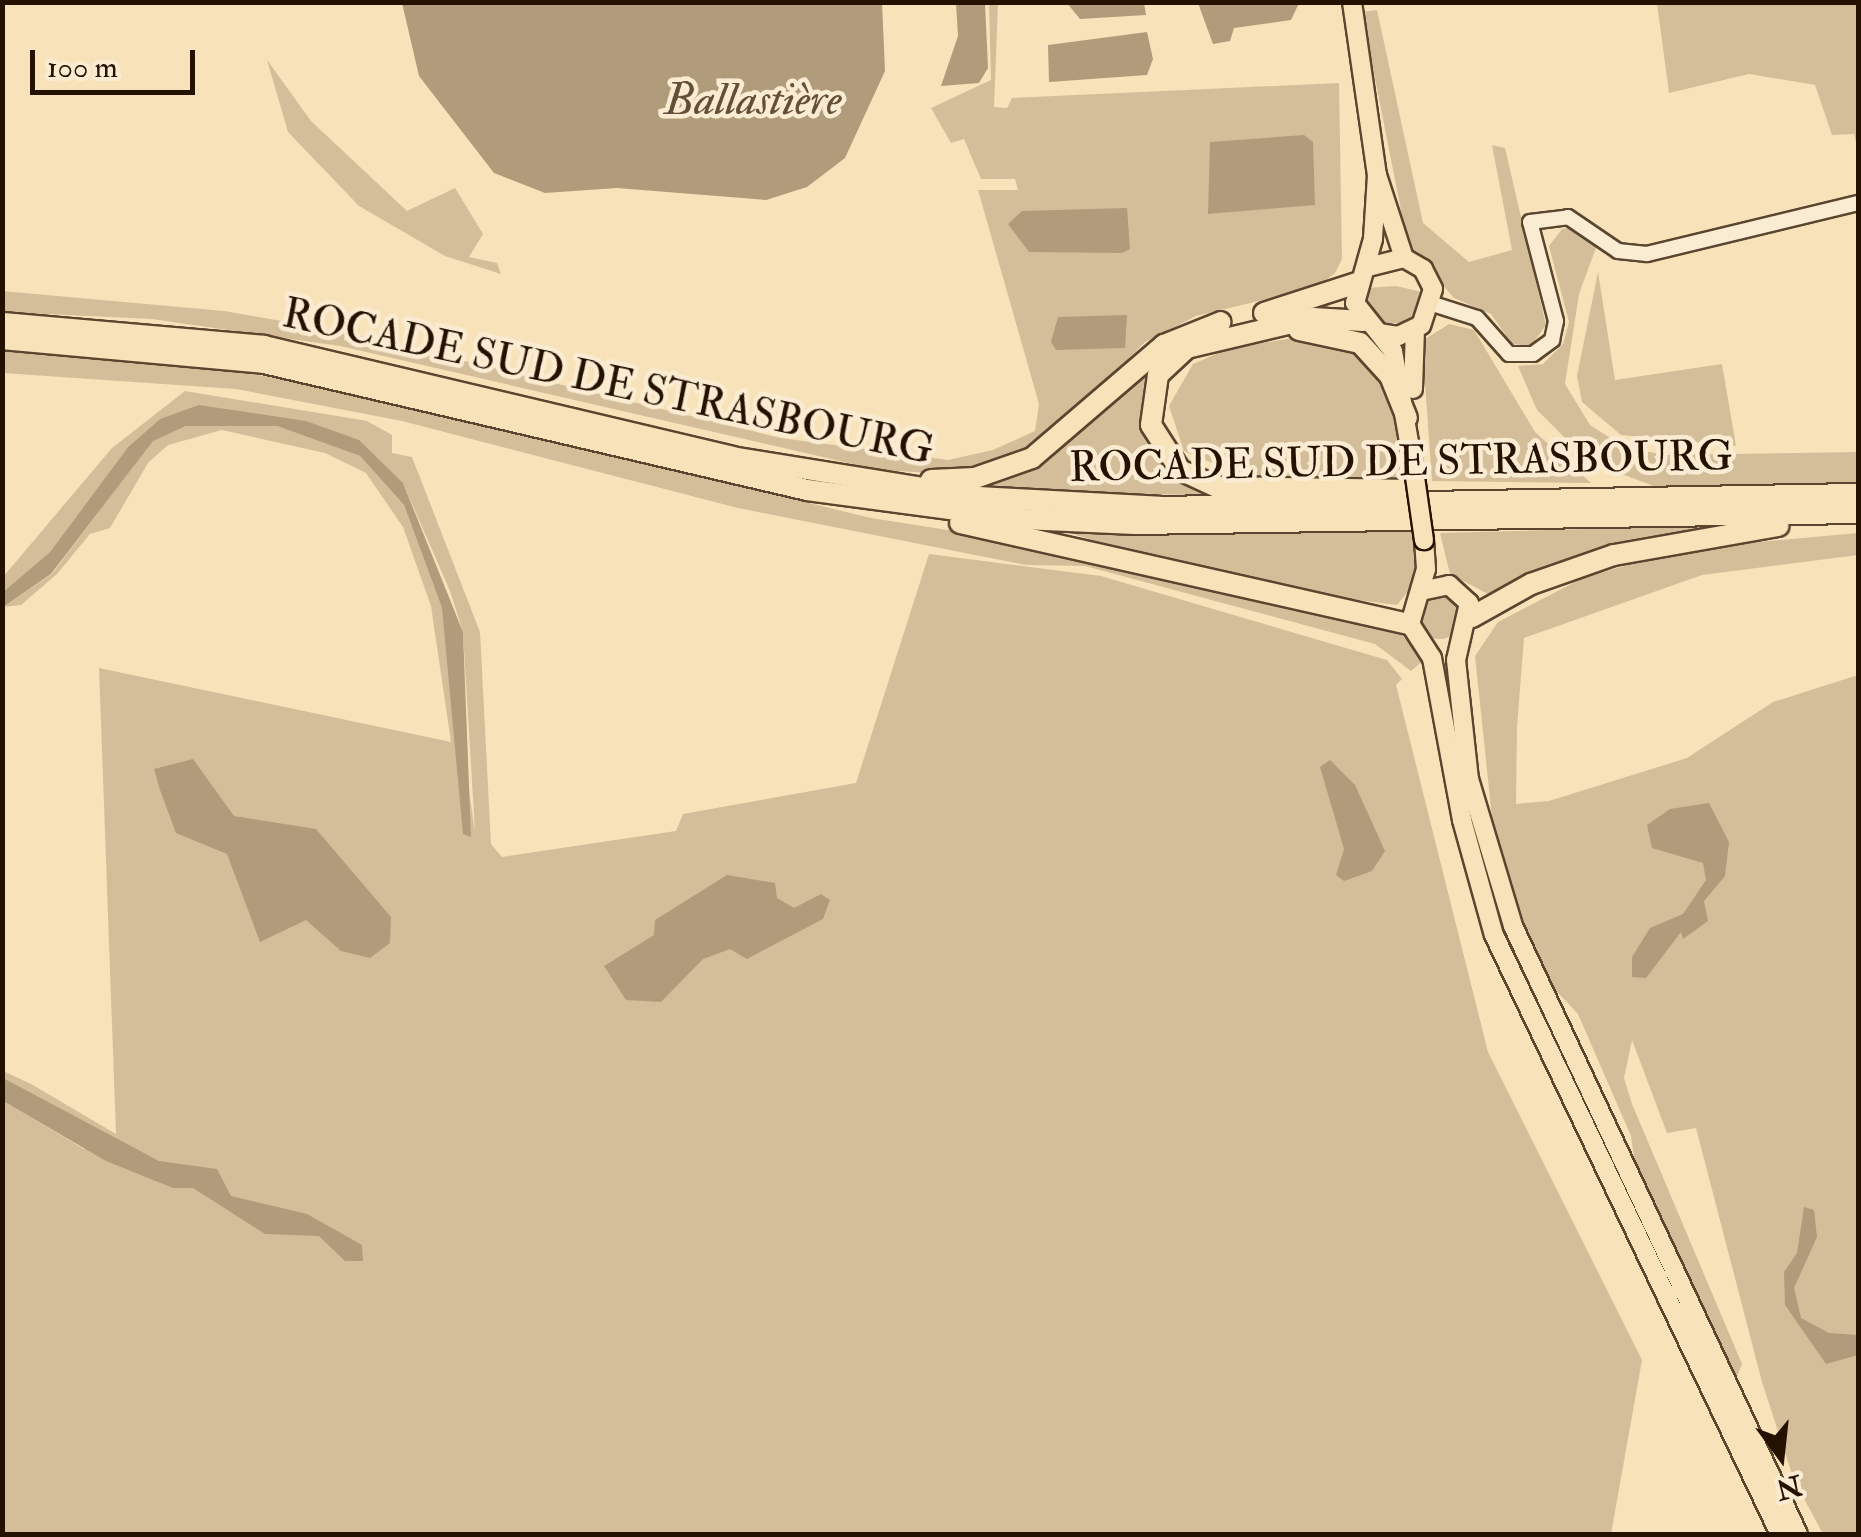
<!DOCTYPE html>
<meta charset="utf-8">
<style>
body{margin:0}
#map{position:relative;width:1861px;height:1537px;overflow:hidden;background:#f8e2b9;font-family:"IM FELL Double Pica",serif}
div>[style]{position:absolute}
.green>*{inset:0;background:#d4be9a}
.round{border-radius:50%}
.water>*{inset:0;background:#b09b7a}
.roads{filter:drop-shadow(2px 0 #5a452e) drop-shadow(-2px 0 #5a452e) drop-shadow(0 2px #5a452e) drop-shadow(0 -2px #5a452e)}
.minor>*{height:14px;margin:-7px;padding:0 7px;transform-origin:7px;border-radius:7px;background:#faecd2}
.major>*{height:18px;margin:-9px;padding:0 9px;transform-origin:9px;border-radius:9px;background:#f8e2b9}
.highway>*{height:20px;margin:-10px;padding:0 10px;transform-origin:10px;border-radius:10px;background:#f8e2b9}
.bridges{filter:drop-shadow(2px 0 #251100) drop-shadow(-2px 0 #251100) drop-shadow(0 2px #251100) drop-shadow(0 -2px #251100)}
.major-bridge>*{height:18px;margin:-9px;padding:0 9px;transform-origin:9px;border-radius:9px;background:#f8e2b9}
span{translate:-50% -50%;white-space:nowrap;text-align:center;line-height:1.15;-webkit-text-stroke:9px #faecd2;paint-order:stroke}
.street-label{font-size:42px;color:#251100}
.water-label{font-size:45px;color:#644f37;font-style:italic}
.frame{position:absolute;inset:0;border:5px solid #251100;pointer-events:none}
.north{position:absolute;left:1731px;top:1407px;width:100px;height:100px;-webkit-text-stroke:8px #faecd2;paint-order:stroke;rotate:165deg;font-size:28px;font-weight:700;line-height:40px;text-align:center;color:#251100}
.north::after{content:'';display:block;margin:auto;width:35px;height:45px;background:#251100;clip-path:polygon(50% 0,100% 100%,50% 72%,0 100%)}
.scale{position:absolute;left:30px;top:50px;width:165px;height:45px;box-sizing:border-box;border:5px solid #251100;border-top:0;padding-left:12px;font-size:30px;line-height:35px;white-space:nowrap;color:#251100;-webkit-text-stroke:8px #faecd2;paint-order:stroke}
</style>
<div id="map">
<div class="green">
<i style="clip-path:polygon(989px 3px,998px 3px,994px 107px,1007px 108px,1012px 98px,1339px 83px,1342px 259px,1335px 273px,1317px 287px,1196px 316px,1145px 342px,1049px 438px,1011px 460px,951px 474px,879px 470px,340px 346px,152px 319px,3px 312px,2px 291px,224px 311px,345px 332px,781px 438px,948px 460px,993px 450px,1035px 431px,1039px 404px,978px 190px,1018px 190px,1015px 179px,981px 179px,964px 139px,951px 143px,931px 108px,991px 80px)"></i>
<i style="clip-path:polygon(1657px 3px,1858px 3px,1858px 150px,1854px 134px,1832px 135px,1815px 85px,1749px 74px,1669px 93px)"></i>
<i style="clip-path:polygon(1377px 10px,1423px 223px,1469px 262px,1512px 250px,1492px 145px,1505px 148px,1546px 325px,1531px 346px,1512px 344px,1491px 314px,1454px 298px,1408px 246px,1362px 12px)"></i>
<i style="clip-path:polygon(267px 60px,311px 121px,407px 211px,455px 188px,483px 234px,469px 257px,497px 263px,501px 274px,445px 256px,359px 206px,288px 132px)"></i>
<i style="clip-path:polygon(1576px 227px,1597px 245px,1579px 294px,1565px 384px,1590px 425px,1626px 448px,1667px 455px,1858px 452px,1858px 484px,1654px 486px,1594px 464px,1572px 445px,1537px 410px,1518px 366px,1543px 364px,1563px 344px,1569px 322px,1549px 246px,1562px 229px)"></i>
<i style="clip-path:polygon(1598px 272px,1615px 380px,1722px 364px,1736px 446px,1621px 435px,1582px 402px,1577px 376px)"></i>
<i style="clip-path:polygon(1396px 286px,1422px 292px,1421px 306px,1405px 323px,1380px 323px,1366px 306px,1367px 288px)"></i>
<i style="clip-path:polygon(1449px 324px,1474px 330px,1535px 432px,1591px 483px,1432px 481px,1422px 341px)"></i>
<i style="clip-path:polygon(1312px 335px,1351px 346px,1388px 382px,1409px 478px,1243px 476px,1184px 451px,1169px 406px,1193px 364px,1230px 348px)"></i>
<i style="clip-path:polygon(2px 351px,214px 367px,347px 391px,871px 518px,1005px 539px,1243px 598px,1349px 612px,1394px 626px,1424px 660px,1411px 671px,1375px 644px,1085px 566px,1026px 565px,738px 508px,402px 421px,236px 389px,3px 373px)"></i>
<i style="clip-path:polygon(1159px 360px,1146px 428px,1152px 448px,1169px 470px,1223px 496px,987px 489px,1065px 446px)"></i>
<i style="clip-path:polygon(185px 391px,367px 421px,392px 435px,392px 453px,412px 457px,480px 632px,491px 844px,502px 857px,676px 831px,683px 814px,856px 783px,929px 554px,1101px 576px,1387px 660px,1402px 679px,1396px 685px,1488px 1052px,1642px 1360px,1611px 1534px,3px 1534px,3px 1101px,84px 1149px,118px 1143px,3px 1078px,3px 1071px,31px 1084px,116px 1134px,99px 668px,451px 742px,431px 606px,403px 527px,366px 473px,325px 453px,222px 430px,168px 445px,148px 463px,110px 528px,90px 534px,57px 574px,21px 605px,3px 607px,52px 574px,153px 440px,186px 426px,277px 426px,360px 456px,404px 505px,442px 608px,475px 832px,463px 632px,450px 591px,403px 483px,306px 421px,160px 419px,128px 447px,50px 552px,3px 592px,3px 577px,112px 448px)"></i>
<i style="clip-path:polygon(1733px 525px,1556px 568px,1488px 594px,1450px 574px,1440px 533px)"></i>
<i style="clip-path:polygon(1055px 528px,1414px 532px,1419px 578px,1397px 605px,1304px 593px,1191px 572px)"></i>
<i style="clip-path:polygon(1858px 533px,1858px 555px,1702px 575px,1524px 638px,1517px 727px,1516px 804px,1549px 801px,1687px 758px,1773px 702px,1858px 675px,1858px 1534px,1823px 1534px,1794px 1480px,1762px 1382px,1696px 1128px,1667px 1133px,1632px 1040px,1624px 1078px,1632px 1104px,1742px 1364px,1734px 1385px,1636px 1171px,1631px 1136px,1578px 1014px,1547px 981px,1510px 891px,1493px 827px,1475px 656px,1498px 622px,1581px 579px,1680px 549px)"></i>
<i class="round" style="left:1419px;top:597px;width:42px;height:42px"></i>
</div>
<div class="water">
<i style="clip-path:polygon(402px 3px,882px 3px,885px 71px,845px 158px,807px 187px,766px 200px,617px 188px,545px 193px,494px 173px,419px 76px)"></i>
<i style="clip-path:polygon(956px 3px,985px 3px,988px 68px,979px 83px,941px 86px,958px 36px)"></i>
<i style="clip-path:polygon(1047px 3px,1144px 3px,1146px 15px,1080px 19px,1067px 3px)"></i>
<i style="clip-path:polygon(1198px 3px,1198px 2px,1299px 3px,1291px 20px,1234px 28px,1230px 41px,1213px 44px)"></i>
<i style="clip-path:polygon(1147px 32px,1153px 59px,1147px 75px,1049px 82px,1048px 45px)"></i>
<i style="clip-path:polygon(1304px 135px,1313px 142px,1315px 205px,1208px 214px,1210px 142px)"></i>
<i style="clip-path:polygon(1127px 208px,1130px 249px,1122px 253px,1029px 252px,1008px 224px,1022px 211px)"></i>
<i style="clip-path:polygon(1127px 315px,1125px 348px,1056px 350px,1051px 342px,1058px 317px)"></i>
<i style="clip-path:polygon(199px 405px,306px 421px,359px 440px,403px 483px,463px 632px,471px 837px,463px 834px,442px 608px,404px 505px,360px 456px,277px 426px,186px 426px,153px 441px,51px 574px,3px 607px,3px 592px,50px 552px,128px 447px,160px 419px)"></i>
<i style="clip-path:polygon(193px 759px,234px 816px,316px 829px,391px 917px,390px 943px,370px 958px,341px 951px,306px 920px,260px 942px,227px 854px,176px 833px,160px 790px,154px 769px)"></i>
<i style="clip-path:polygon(1330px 760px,1355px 785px,1385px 851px,1372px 871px,1344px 881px,1336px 875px,1344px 849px,1320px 767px)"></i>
<i style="clip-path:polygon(1709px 803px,1729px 842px,1725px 876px,1704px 901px,1708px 921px,1683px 939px,1681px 932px,1646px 978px,1632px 977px,1632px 957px,1650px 928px,1683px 914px,1706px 880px,1703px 863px,1652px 848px,1647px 825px,1670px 809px)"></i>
<i style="clip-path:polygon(727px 875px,775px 883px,777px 898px,794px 908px,821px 894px,830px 900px,823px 919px,747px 959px,730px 949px,703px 959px,661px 1002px,626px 1000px,604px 966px,654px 935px,655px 920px)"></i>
<i style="clip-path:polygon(3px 1078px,159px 1161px,217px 1169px,231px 1196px,307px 1214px,362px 1245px,363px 1261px,345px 1261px,319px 1236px,265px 1234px,193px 1188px,173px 1188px,106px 1161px,3px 1101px)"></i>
<i style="clip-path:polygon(1804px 1207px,1814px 1210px,1817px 1237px,1794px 1288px,1801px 1318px,1829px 1333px,1858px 1335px,1858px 1355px,1826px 1364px,1785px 1305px,1784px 1272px,1797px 1253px)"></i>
</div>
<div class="roads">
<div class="minor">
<i style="left:1433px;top:304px;width:46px;rotate:17.7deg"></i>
<i style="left:1477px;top:318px;width:48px;rotate:48.4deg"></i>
<i style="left:1509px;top:354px;width:24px"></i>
<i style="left:1533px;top:354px;width:24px;rotate:-36deg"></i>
<i style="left:1552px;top:340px;width:19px;rotate:-78deg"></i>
<i style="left:1556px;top:321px;width:102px;rotate:-104.7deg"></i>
<i style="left:1530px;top:222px;width:38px;rotate:-7deg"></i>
<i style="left:1568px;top:217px;width:60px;rotate:34.2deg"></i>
<i style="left:1618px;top:251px;width:29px;rotate:6deg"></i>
<i style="left:1647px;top:254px;width:217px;rotate:-13.6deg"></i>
</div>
<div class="major">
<i style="left:1352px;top:2px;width:175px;rotate:81.8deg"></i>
<i style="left:1377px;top:175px;width:87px;rotate:72deg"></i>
<i style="left:1377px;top:175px;width:64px;rotate:93.6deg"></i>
<i style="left:1373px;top:239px;width:66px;rotate:105.7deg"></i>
<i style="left:1355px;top:303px;width:61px;rotate:51.6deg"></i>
<i style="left:1393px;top:351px;width:121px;rotate:80deg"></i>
<i style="left:1368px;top:267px;width:37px;rotate:-14deg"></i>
<i style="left:1404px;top:258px;width:22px;rotate:30deg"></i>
<i style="left:1423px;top:269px;width:22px;rotate:63deg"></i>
<i style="left:1433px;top:289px;width:38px;rotate:108deg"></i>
<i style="left:1421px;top:325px;width:25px;rotate:154deg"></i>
<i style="left:1398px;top:336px;width:18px;rotate:-171deg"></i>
<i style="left:1413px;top:389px;width:59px;rotate:-88.1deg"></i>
<i style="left:1424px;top:540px;width:29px;rotate:86deg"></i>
<i style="left:1426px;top:569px;width:57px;rotate:106.2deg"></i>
<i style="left:1410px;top:624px;width:40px;rotate:57.1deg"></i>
<i style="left:1432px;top:658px;width:165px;rotate:79.5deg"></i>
<i style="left:1462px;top:820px;width:119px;rotate:74.5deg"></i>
<i style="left:1494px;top:935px;width:664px;rotate:64.48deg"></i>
<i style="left:1421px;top:591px;width:29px;rotate:-12deg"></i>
<i style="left:1449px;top:585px;width:27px;rotate:42deg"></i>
<i style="left:1469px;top:603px;width:58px;rotate:102.8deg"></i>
<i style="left:1456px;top:660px;width:120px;rotate:83.8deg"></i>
<i style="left:1469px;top:779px;width:153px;rotate:73.3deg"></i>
<i style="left:1513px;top:926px;width:671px;rotate:64.89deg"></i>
</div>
<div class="highway">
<i style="left:1264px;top:313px;width:98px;rotate:-17.9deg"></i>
<i style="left:1363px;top:321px;width:50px;rotate:-176.6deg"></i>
<i style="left:1313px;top:318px;width:130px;rotate:166.6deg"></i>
<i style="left:1187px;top:348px;width:40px;rotate:137deg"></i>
<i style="left:1158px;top:375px;width:50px;rotate:98deg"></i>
<i style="left:1151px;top:425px;width:54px;rotate:57.2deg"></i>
<i style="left:1180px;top:470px;width:41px;rotate:24.7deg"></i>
<i style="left:1217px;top:487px;width:195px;rotate:0.9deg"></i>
<i style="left:2px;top:323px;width:263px;rotate:5deg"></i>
<i style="left:264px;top:346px;width:481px;rotate:13.3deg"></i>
<i style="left:732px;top:457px;width:249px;rotate:9.2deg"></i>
<i style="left:978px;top:497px;width:182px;rotate:3.1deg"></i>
<i style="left:1160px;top:507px;width:698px;rotate:-1.07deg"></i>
<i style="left:1299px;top:330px;width:62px;rotate:12deg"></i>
<i style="left:1360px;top:343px;width:45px;rotate:47.7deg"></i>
<i style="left:1390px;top:376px;width:45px;rotate:68deg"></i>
<i style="left:2px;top:339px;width:263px;rotate:5.2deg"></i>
<i style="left:264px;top:363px;width:558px;rotate:13.16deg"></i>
<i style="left:807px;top:490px;width:218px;rotate:7.6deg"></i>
<i style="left:1023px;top:519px;width:112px;rotate:2.6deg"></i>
<i style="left:1135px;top:524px;width:723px;rotate:-0.87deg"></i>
<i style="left:931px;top:480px;width:44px;rotate:-2.6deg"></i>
<i style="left:975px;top:478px;width:60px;rotate:-19.3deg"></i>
<i style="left:1032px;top:458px;width:174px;rotate:-40.6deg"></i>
<i style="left:1164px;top:345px;width:61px;rotate:-22deg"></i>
<i style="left:960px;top:523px;width:461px;rotate:12.7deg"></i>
<i style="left:1472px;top:617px;width:68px;rotate:-29.2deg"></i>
<i style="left:1531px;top:584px;width:88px;rotate:-19.3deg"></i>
<i style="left:1614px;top:555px;width:167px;rotate:-10deg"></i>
</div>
</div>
<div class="bridges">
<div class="major-bridge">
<i style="left:1414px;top:470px;width:71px;rotate:81.9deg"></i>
</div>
</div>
<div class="street-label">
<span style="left:608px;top:382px;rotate:12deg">ROCADE SUD DE STRASBOURG</span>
<span style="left:1401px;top:462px;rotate:-1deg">ROCADE SUD DE STRASBOURG</span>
</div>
<div class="water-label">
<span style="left:753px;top:101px">Ballastière</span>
</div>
<div class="frame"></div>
<div class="north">N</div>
<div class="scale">100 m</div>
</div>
